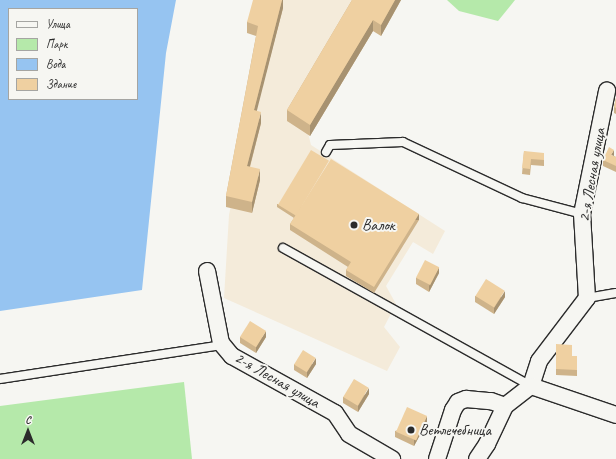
<!DOCTYPE html>
<meta charset="utf-8">
<style>
body{margin:0}
#map{position:relative;width:616px;height:459px;overflow:hidden;background:#f6f6f2;font-family:Caveat,sans-serif}
div>[style]{position:absolute}
.built>*{inset:0;background:#f4ebda}
.green>*{inset:0;background:#b5e9aa}
.water>*{inset:0;background:#96c4f1}
.roads{filter:drop-shadow(1px 0 #2b2b2b) drop-shadow(-1px 0 #2b2b2b) drop-shadow(0 1px #2b2b2b) drop-shadow(0 -1px #2b2b2b)}
.service>*{height:8px;margin:-4px;padding:0 4px;transform-origin:4px;border-radius:4px;background:#f6f6f2}
.minor>*{height:16px;margin:-8px;padding:0 8px;transform-origin:8px;border-radius:8px;background:#f6f6f2}
.wall>*{inset:0;background:#ceb38a}
.shaded-wall>*{inset:0;background:#a79271;transform-origin:0 0}
.building>*{inset:0;background:#efd0a1;transform-origin:0 0}
.dots>*{width:11px;height:11px;translate:-50% -50%;box-sizing:border-box;border:2px solid #f6f6f2;border-radius:50%}
span{translate:-50% -50%;white-space:nowrap;text-align:center;line-height:1.15;-webkit-text-stroke:4px #f6f6f2;paint-order:stroke}
.street-label{font-size:16px;color:#2b2b2b}
.poi-label{font-size:16px;color:#2b2b2b}
.left{translate:0 -50%;text-align:left}
.legend{position:absolute;left:8px;top:8px;width:130px;height:92px;box-sizing:border-box;background:#f6f6f2;border:1px solid #a5a5a2;margin:0;padding:5px 7px;list-style:none;font-size:12px;color:#2b2b2b}
.legend li{display:flex;align-items:center;gap:8px;height:20px}
.legend b{width:20px;border:1px solid #a5a5a2}
.north{position:absolute;left:8px;top:411px;width:40px;height:40px;-webkit-text-stroke:3px #f6f6f2;paint-order:stroke;rotate:0deg;font-size:11px;font-weight:700;line-height:16px;text-align:center;color:#2b2b2b}
.north::after{content:'';display:block;margin:auto;width:14px;height:18px;background:#2b2b2b;clip-path:polygon(50% 0,100% 100%,50% 72%,0 100%)}
</style>
<div id="map">
<div class="built">
<i style="clip-path:polygon(260px 0,391px 0,307px 129px,311px 145px,445px 231px,433px 254px,413px 242px,386px 286px,396px 304px,384px 327px,400px 347px,387px 371px,224px 298px,229px 215px,264px 35px)"></i>
</div>
<div class="green">
<i style="clip-path:polygon(447px 0,515px 0,498px 21px,459px 11px)"></i>
<i style="clip-path:polygon(184px 382px,192px 459px,0 459px,0 406px)"></i>
</div>
<div class="water">
<i style="clip-path:polygon(evenodd,0 0,176px 0,166px 53px,142px 290px,0 311px,0 0,9px 9px,137px 9px,137px 99px,9px 99px,9px 9px)"></i>
</div>
<div class="roads">
<div class="service">
<i style="left:326px;top:152px;width:8px;rotate:-60deg"></i>
<i style="left:330px;top:145px;width:73px;rotate:-2.4deg"></i>
<i style="left:403px;top:142px;width:132px;rotate:25.2deg"></i>
<i style="left:522px;top:198px;width:62px;rotate:14.9deg"></i>
<i style="left:283px;top:248px;width:284px;rotate:29.1deg"></i>
<i style="left:587px;top:298px;width:29px;rotate:-10deg"></i>
<i style="left:0;top:379px;width:225px;rotate:-8.7deg"></i>
</div>
<div class="minor">
<i style="left:207px;top:271px;width:73px;rotate:79deg"></i>
<i style="left:221px;top:343px;width:17px;rotate:50deg"></i>
<i style="left:232px;top:356px;width:118px;rotate:29deg"></i>
<i style="left:335px;top:413px;width:25px;rotate:56deg"></i>
<i style="left:349px;top:434px;width:50px;rotate:30.2deg"></i>
<i style="left:531px;top:386px;width:26px;rotate:-72deg"></i>
<i style="left:539px;top:361px;width:79px;rotate:-52.7deg"></i>
<i style="left:587px;top:298px;width:84px;rotate:-93.4deg"></i>
<i style="left:582px;top:214px;width:126px;rotate:-78.5deg"></i>
<i style="left:437px;top:459px;width:52px;rotate:-71.9deg"></i>
<i style="left:453px;top:410px;width:9px;rotate:-58deg"></i>
<i style="left:458px;top:402px;width:9px;rotate:-21deg"></i>
<i style="left:466px;top:399px;width:25px;rotate:5deg"></i>
<i style="left:491px;top:401px;width:15px;rotate:20deg"></i>
<i style="left:505px;top:406px;width:33px;rotate:-38deg"></i>
<i style="left:531px;top:386px;width:90px;rotate:18.8deg"></i>
<i style="left:477px;top:459px;width:18px;rotate:-56deg"></i>
<i style="left:487px;top:444px;width:42px;rotate:-64.7deg"></i>
</div>
</div>
<div class="wall">
<i style="clip-path:polygon(283px 0,283px 8px,256px 111px,261px 123px,250px 167px,260px 180px,252px 213px,226px 207px,226px 196px,256px 36px,247px 33px,247px 22px)"></i>
<i style="clip-path:polygon(352px 0,401px 0,381px 36px,373px 31px,310px 136px,287px 121px,287px 110px)"></i>
<i style="clip-path:polygon(616px 98px,616px 114px,614px 113px,614px 107px)"></i>
<i style="clip-path:polygon(524px 151px,544px 159px,544px 166px,531px 165px,530px 175px,522px 174px)"></i>
<i style="clip-path:polygon(614px 156px,616px 157px,616px 172px,603px 166px,603px 160px)"></i>
<i style="clip-path:polygon(277px 204px,419px 220px,374px 293px,346px 276px,346px 270px,348px 267px,290px 230px,290px 224px,294px 218px,277px 207px)"></i>
<i style="clip-path:polygon(439px 273px,429px 292px,416px 284px,416px 278px)"></i>
<i style="clip-path:polygon(475px 296px,505px 297px,494px 314px,475px 302px)"></i>
<i style="clip-path:polygon(240px 337px,266px 337px,256px 353px,240px 343px)"></i>
<i style="clip-path:polygon(556px 344px,572px 356px,577px 356px,577px 376px,556px 375px)"></i>
<i style="clip-path:polygon(294px 364px,316px 364px,307px 378px,294px 370px)"></i>
<i style="clip-path:polygon(369px 394px,358px 412px,343px 403px,343px 397px)"></i>
<i style="clip-path:polygon(427px 422px,414px 446px,395px 437px,395px 431px)"></i>
</div>
<div class="shaded-wall">
<i style="clip-path:polygon(282px 0,283px 0,283px 8px,254px 122px,254px 110px)"></i>
<i style="clip-path:polygon(395px 0,401px 0,381px 36px,381px 25px)"></i>
<i style="clip-path:polygon(373px 20px,373px 31px,310px 136px,310px 125px)"></i>
<i style="clip-path:polygon(261px 112px,261px 123px,247px 177px,247px 166px)"></i>
<i style="clip-path:polygon(614px 150px,614px 156px,611px 155px)"></i>
<i style="clip-path:polygon(260px 169px,260px 180px,252px 213px,252px 202px)"></i>
<i style="left:419px;top:214px;width:6px;height:86px;rotate:90deg"></i>
<i style="clip-path:polygon(439px 267px,439px 273px,429px 292px,429px 286px)"></i>
<i style="clip-path:polygon(505px 291px,505px 297px,494px 314px,494px 308px)"></i>
<i style="clip-path:polygon(266px 331px,266px 337px,256px 353px,256px 347px)"></i>
<i style="clip-path:polygon(316px 358px,316px 364px,307px 378px,307px 372px)"></i>
<i style="clip-path:polygon(369px 388px,369px 394px,358px 412px,358px 406px)"></i>
<i style="clip-path:polygon(427px 416px,427px 422px,414px 446px,414px 440px)"></i>
</div>
<div class="building">
<i style="clip-path:polygon(253px 0,282px 0,254px 110px,261px 112px,247px 166px,260px 169px,252px 202px,226px 196px,258px 26px,247px 22px)"></i>
<i style="clip-path:polygon(352px 0,395px 0,381px 25px,373px 20px,310px 125px,287px 110px)"></i>
<i style="clip-path:polygon(616px 98px,616px 108px,614px 107px)"></i>
<i style="clip-path:polygon(609px 147px,614px 150px,611px 155px,616px 157px,616px 166px,603px 160px)"></i>
<i style="left:311px;top:150px;width:21px;height:64px;rotate:31deg"></i>
<i style="clip-path:polygon(524px 151px,544px 153px,544px 160px,531px 159px,530px 169px,522px 168px)"></i>
<i style="clip-path:polygon(331px 159px,419px 214px,374px 287px,346px 270px,351px 262px,290px 224px)"></i>
<i style="left:425px;top:260px;width:16px;height:20px;rotate:27deg"></i>
<i style="left:486px;top:279px;width:22px;height:20px;rotate:32deg"></i>
<i style="left:250px;top:321px;width:19px;height:19px;rotate:32deg"></i>
<i style="clip-path:polygon(556px 344px,572px 345px,572px 356px,577px 356px,577px 370px,556px 369px)"></i>
<i style="left:303px;top:350px;width:15px;height:17px;rotate:32deg"></i>
<i style="left:354px;top:379px;width:17px;height:21px;rotate:31deg"></i>
<i style="left:407px;top:407px;width:22px;height:27px;rotate:24deg"></i>
</div>
<div class="dots">
<i style="left:354px;top:225px;background:#2b2b2b"></i>
<i style="left:411px;top:430px;background:#2b2b2b"></i>
</div>
<div class="street-label">
<span style="left:592px;top:175px;rotate:-80deg">2-я Лесная улица</span>
<span style="left:277px;top:380px;rotate:30deg">2-я Лесная улица</span>
</div>
<div class="poi-label">
<span class="left" style="left:362px;top:225px">Валок</span>
<span class="left" style="left:419px;top:430px">Ветлечебница</span>
</div>
<ul class="legend">
<li><b style="height:5px;background:#f6f6f2"></b>Улица</li>
<li><b style="height:11px;background:#b5e9aa"></b>Парк</li>
<li><b style="height:11px;background:#96c4f1"></b>Вода</li>
<li><b style="height:11px;background:#efd0a1"></b>Здание</li>
</ul>
<div class="north">С</div>
</div>
